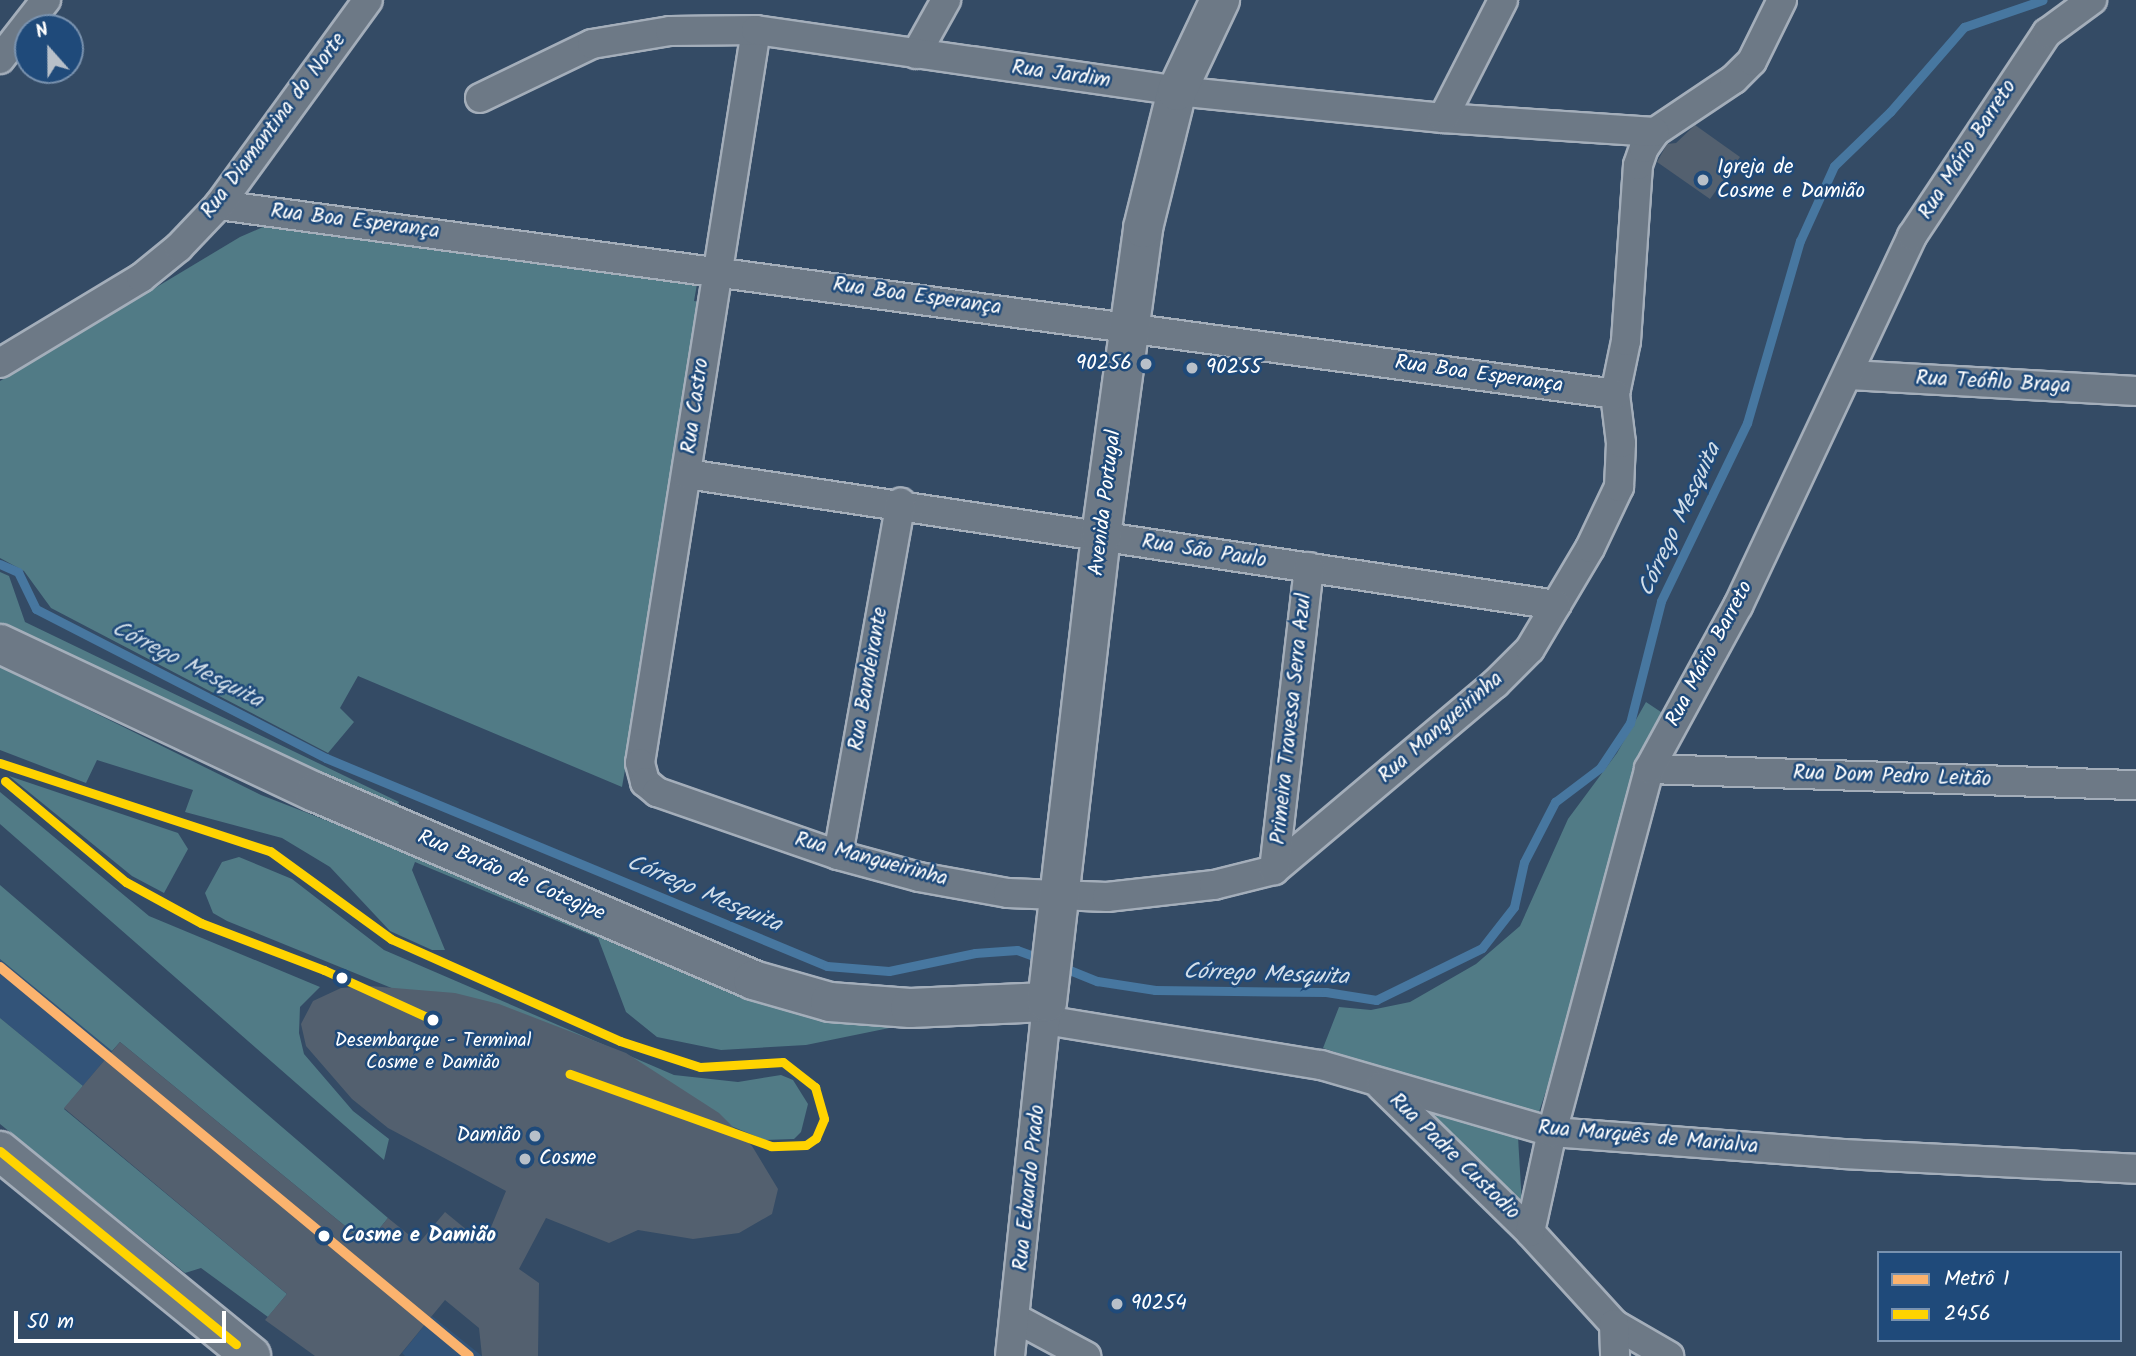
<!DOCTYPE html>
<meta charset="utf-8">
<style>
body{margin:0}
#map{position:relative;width:2136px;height:1356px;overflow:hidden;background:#344b65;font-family:Kalam,sans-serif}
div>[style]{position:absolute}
.built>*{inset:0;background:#335479}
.green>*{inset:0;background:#517b86}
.stream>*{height:9px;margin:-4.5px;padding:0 4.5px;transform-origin:4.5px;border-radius:4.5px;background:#4777a0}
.building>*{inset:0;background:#53606f}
.roads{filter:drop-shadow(2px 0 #a4aeba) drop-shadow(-2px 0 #a4aeba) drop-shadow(0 2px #a4aeba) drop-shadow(0 -2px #a4aeba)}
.street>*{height:28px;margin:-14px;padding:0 14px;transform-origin:14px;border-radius:14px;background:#6d7986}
.secondary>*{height:38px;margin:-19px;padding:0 19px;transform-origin:19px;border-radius:19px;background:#6d7986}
.bus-1>*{height:9px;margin:-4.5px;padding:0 4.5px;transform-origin:4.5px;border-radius:4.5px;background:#ffd300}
.metro-1>*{height:10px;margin:-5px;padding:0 5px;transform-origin:5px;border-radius:5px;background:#fbb36e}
.dots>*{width:19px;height:19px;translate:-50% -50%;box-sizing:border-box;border:4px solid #1f4a7a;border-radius:50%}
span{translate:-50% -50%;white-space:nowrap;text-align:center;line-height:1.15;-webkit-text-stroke:5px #1f4a7a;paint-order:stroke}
.bus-label{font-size:19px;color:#fff}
.street-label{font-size:21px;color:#fff}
.poi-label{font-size:21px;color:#fff}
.left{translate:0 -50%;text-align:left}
.right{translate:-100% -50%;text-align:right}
.stop-label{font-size:21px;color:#fff;font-weight:700}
.water-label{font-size:23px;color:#d2dee9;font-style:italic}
.legend{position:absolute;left:1877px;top:1251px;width:245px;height:91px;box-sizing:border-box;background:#1f4a7a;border:2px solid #7992af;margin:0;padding:9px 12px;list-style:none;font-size:21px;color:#fff}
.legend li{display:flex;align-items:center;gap:14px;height:35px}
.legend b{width:35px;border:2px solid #7992af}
.north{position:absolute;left:14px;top:14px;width:70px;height:70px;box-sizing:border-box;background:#1f4a7a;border:2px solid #7992af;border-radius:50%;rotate:339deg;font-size:19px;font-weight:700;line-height:28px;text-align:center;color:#fff}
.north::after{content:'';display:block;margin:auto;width:24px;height:32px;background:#b8c0c9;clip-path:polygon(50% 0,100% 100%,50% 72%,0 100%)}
.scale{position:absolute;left:14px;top:1311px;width:212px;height:32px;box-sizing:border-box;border:4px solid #fff;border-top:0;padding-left:9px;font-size:21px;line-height:24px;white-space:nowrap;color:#fff;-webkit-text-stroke:5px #1f4a7a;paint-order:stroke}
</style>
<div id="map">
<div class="built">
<i style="clip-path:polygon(0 959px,112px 1051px,83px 1086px,0 1018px)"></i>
<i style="clip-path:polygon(432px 1316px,482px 1356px,405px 1356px,402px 1353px)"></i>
</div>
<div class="green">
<i style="clip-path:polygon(291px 224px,697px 284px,694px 301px,707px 303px,622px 787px,358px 676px,340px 708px,354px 722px,328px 753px,51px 608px,24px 571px,0 558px,0 381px,240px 237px,263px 227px)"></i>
<i style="clip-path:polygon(0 572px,9px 576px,25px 622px,399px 802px,395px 808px,0 633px)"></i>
<i style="clip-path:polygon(0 666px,261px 795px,576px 917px,904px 1025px,806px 1045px,721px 1050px,657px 1037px,626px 1012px,598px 938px,415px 862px,412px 870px,445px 950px,432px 950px,390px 931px,330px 867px,282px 838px,185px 812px,193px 790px,97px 760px,86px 783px,0 750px)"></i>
<i style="clip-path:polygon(1646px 702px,1670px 718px,1536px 1121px,1323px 1048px,1339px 1007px,1371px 1010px,1410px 1002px,1476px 964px,1520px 926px,1568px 819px,1617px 753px)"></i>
<i style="clip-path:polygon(9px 776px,178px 833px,188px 849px,164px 893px,132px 876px)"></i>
<i style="clip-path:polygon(0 792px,149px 916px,320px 987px,300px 1007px,299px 1033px,304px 1054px,353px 1111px,389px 1139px,384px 1160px,0 824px)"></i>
<i style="clip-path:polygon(239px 857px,292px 879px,384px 950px,674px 1075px,738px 1082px,781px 1075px,793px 1080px,808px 1104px,801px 1132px,794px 1139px,765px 1140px,227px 921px,213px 913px,205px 893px,222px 862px)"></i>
<i style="clip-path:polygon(0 885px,388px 1218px,367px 1244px,120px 1042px,112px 1051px,0 959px)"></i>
<i style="clip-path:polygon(0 1018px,83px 1086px,64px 1109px,287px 1294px,268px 1317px,201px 1268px,185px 1273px,0 1124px)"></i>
<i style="clip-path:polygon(1419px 1108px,1518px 1137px,1522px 1205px)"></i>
</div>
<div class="stream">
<i style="left:0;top:564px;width:20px;rotate:24deg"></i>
<i style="left:18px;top:572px;width:41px;rotate:64.1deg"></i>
<i style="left:36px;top:609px;width:326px;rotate:27.2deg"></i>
<i style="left:326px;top:758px;width:542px;rotate:22.55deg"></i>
<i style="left:827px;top:966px;width:62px;rotate:4.6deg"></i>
<i style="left:889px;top:971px;width:88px;rotate:-11.8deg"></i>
<i style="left:975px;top:953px;width:42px;rotate:-4.1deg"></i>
<i style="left:1017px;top:950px;width:27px;rotate:20deg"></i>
<i style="left:1062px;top:967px;width:38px;rotate:22deg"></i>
<i style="left:1097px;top:981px;width:59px;rotate:8.8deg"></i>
<i style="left:1155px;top:990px;width:171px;rotate:0.7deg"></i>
<i style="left:1326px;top:992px;width:51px;rotate:9.1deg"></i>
<i style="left:1376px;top:1000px;width:118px;rotate:-26.1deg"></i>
<i style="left:1482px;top:948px;width:52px;rotate:-52deg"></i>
<i style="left:1514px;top:907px;width:46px;rotate:-77.5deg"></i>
<i style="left:1524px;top:862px;width:68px;rotate:-62.7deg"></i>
<i style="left:1555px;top:802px;width:56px;rotate:-37.1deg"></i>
<i style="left:1600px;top:768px;width:54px;rotate:-56.3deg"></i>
<i style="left:1630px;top:723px;width:126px;rotate:-75.7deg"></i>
<i style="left:1661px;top:601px;width:198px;rotate:-64.2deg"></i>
<i style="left:1747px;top:423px;width:190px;rotate:-73.8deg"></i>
<i style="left:1800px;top:241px;width:82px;rotate:-65.6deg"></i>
<i style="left:1834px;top:166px;width:78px;rotate:-44deg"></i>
<i style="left:1890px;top:112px;width:113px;rotate:-49deg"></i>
<i style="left:1964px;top:27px;width:83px;rotate:-18.9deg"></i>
</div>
<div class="building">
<i style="clip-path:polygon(1695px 125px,1740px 157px,1710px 199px,1657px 162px,1667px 144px,1676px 143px)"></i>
<i style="clip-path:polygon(370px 986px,455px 993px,499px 1004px,626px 1053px,719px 1113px,752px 1146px,778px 1189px,772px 1214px,739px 1233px,693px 1239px,638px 1230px,609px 1243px,546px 1218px,519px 1269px,539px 1283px,538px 1356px,482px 1356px,479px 1328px,445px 1300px,399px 1356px,315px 1356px,265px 1320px,287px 1294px,64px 1108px,120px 1042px,367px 1244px,388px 1218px,419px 1243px,445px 1212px,484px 1244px,506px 1191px,388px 1128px,352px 1099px,306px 1046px,301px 1024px,313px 1001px,341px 988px)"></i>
</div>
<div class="roads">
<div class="street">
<i style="left:756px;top:30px;width:742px;rotate:98.99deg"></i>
<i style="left:640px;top:763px;width:20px;rotate:75deg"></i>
<i style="left:645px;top:782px;width:16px;rotate:40deg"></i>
<i style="left:657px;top:792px;width:192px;rotate:19.2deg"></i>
<i style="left:838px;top:855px;width:84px;rotate:15.2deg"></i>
<i style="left:919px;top:877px;width:90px;rotate:10.2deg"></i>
<i style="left:1008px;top:893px;width:99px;rotate:2.3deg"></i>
<i style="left:1107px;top:897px;width:108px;rotate:-6.4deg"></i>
<i style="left:1214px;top:885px;width:62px;rotate:-14deg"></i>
<i style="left:1274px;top:870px;width:289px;rotate:-40.1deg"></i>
<i style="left:1495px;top:684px;width:49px;rotate:-45deg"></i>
<i style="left:1530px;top:649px;width:117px;rotate:-59.3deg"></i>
<i style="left:1590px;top:548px;width:68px;rotate:-64.6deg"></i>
<i style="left:1619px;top:487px;width:44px;rotate:-87.4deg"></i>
<i style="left:1621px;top:443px;width:49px;rotate:-97deg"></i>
<i style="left:1615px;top:394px;width:54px;rotate:-78.3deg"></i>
<i style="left:1626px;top:341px;width:176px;rotate:-86.1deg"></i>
<i style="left:1638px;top:165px;width:18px;rotate:-71deg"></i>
<i style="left:1644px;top:148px;width:19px;rotate:-55deg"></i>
<i style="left:1655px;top:132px;width:95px;rotate:-33.9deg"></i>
<i style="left:1734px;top:79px;width:25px;rotate:-45deg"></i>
<i style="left:1752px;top:61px;width:68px;rotate:-63.8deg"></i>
<i style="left:916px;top:54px;width:62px;rotate:-60.9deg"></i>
<i style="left:0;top:59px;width:75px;rotate:-52.1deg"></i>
<i style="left:480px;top:98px;width:124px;rotate:-25.7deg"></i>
<i style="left:592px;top:44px;width:79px;rotate:-9.5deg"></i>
<i style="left:670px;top:31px;width:86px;rotate:-0.7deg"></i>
<i style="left:756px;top:30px;width:425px;rotate:8.2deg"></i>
<i style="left:1177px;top:91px;width:267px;rotate:5.8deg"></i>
<i style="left:1443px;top:118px;width:212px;rotate:3.8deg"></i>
<i style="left:1443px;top:118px;width:132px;rotate:-63deg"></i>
<i style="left:219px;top:205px;width:1409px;rotate:7.71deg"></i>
<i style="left:0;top:363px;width:165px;rotate:-31.1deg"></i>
<i style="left:141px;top:278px;width:49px;rotate:-39.2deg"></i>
<i style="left:179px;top:247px;width:58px;rotate:-46.4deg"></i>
<i style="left:219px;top:205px;width:253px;rotate:-54deg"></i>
<i style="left:1850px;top:375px;width:286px;rotate:3.2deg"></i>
<i style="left:687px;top:474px;width:879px;rotate:8.57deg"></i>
<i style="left:1649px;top:769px;width:487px;rotate:1.9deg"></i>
<i style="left:838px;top:855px;width:358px;rotate:-79.9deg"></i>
<i style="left:1274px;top:870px;width:305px;rotate:-83.4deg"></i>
<i style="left:1045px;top:1020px;width:280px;rotate:9.3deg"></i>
<i style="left:1321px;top:1065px;width:241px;rotate:16.2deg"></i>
<i style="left:1552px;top:1132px;width:292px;rotate:4.3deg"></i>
<i style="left:1843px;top:1154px;width:293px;rotate:2.9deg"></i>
<i style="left:1381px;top:1086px;width:209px;rotate:44.4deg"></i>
<i style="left:1530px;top:1232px;width:125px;rotate:47.6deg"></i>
<i style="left:1614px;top:1324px;width:64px;rotate:30.2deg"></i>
<i style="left:1530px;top:1232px;width:102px;rotate:-77.6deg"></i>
<i style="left:1552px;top:1132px;width:376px;rotate:-75deg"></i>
<i style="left:1649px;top:769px;width:186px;rotate:-61.4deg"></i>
<i style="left:1738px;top:606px;width:409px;rotate:-64.8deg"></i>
<i style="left:1912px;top:236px;width:244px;rotate:-56.4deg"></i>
<i style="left:2047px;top:33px;width:56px;rotate:-36.3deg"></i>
<i style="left:1015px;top:1318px;width:81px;rotate:28.2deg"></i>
<i style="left:1614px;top:1324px;width:32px;rotate:88deg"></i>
<i style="left:1010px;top:1356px;width:354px;rotate:-84deg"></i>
</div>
<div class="secondary">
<i style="left:0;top:644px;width:348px;rotate:25.2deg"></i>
<i style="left:315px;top:792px;width:477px;rotate:23.2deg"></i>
<i style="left:753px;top:980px;width:80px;rotate:15.9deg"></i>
<i style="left:830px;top:1002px;width:80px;rotate:4.3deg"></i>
<i style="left:910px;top:1008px;width:137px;rotate:-2.5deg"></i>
<i style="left:1047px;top:1002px;width:469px;rotate:-83.4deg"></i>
<i style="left:1101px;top:536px;width:311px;rotate:-82.2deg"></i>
<i style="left:1143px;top:228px;width:141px;rotate:-76.1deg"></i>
<i style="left:1177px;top:91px;width:101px;rotate:-64.7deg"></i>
<i style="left:0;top:1151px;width:324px;rotate:39.2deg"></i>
</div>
</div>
<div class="bus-1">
<i style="left:0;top:763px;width:284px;rotate:18.1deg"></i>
<i style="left:270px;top:851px;width:150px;rotate:36deg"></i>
<i style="left:391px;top:939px;width:251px;rotate:24deg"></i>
<i style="left:620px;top:1041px;width:84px;rotate:18deg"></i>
<i style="left:700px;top:1067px;width:83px;rotate:-3.4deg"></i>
<i style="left:783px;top:1062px;width:41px;rotate:38deg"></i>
<i style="left:815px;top:1087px;width:33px;rotate:74deg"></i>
<i style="left:824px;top:1119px;width:21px;rotate:113deg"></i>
<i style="left:816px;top:1138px;width:12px;rotate:145deg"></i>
<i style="left:806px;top:1145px;width:35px;rotate:178deg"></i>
<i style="left:771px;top:1146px;width:214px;rotate:-160.3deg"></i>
<i style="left:5px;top:781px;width:158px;rotate:39.9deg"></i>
<i style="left:126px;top:882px;width:85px;rotate:28.7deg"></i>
<i style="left:201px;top:923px;width:132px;rotate:20.9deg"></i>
<i style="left:324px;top:970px;width:120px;rotate:24.6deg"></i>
<i style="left:0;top:1151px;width:305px;rotate:39.3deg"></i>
</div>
<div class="metro-1">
<i style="left:0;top:967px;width:609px;rotate:39.67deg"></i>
</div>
<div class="dots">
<i style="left:1703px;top:180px;background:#b8c0c9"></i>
<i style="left:1146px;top:364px;background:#b8c0c9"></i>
<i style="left:1192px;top:368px;background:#b8c0c9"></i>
<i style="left:342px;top:978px;background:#fff"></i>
<i style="left:433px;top:1020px;background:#fff"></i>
<i style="left:535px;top:1136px;background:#b8c0c9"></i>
<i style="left:525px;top:1159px;background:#b8c0c9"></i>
<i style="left:324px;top:1236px;background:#fff"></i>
<i style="left:1117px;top:1304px;background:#b8c0c9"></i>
</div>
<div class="bus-label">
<span style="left:433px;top:1053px">Desembarque - Terminal<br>Cosme e Damião</span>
</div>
<div class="street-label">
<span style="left:1061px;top:75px;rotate:8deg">Rua Jardim</span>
<span style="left:274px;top:126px;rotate:-53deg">Rua Diamantina do Norte</span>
<span style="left:1968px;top:150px;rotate:-57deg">Rua Mário Barreto</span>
<span style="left:355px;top:222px;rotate:7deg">Rua Boa Esperança</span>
<span style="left:917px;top:297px;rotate:8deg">Rua Boa Esperança</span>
<span style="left:1479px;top:375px;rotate:8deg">Rua Boa Esperança</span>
<span style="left:1993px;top:383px;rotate:3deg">Rua Teófilo Braga</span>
<span style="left:696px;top:406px;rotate:-82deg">Rua Castro</span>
<span style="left:1106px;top:503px;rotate:-83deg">Avenida Portugal</span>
<span style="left:1204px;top:552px;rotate:9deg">Rua São Paulo</span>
<span style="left:1710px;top:654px;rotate:-62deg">Rua Mário Barreto</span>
<span style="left:869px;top:679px;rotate:-80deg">Rua Bandeirante</span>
<span style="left:1292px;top:719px;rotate:-84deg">Primeira Travessa Serra Azul</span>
<span style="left:1441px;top:728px;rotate:-41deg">Rua Mangueirinha</span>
<span style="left:1892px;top:777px;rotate:2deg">Rua Dom Pedro Leitão</span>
<span style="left:871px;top:860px;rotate:15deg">Rua Mangueirinha</span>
<span style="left:511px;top:876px;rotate:23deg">Rua Barão de Cotegipe</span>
<span style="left:1648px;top:1138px;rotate:5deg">Rua Marquês de Marialva</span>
<span style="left:1454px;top:1157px;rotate:44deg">Rua Padre Custodio</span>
<span style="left:1030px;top:1188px;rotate:-84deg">Rua Eduardo Prado</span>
</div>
<div class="poi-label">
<span class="left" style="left:1717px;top:180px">Igreja de<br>Cosme e Damião</span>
<span class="right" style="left:1132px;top:364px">90256</span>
<span class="left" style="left:1206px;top:368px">90255</span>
<span class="right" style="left:521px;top:1136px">Damião</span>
<span class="left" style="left:539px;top:1159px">Cosme</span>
<span class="left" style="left:1131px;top:1304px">90254</span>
</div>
<div class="stop-label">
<span class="left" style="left:342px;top:1236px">Cosme e Damião</span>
</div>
<div class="water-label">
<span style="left:1680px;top:520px;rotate:-65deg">Córrego Mesquita</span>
<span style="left:187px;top:665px;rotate:27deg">Córrego Mesquita</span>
<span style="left:704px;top:894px;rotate:23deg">Córrego Mesquita</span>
<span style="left:1266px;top:975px;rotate:2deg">Córrego Mesquita</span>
</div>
<ul class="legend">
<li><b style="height:9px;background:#fbb36e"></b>Metrô 1</li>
<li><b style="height:9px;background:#ffd300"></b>2456</li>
</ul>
<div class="north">N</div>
<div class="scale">50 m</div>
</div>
